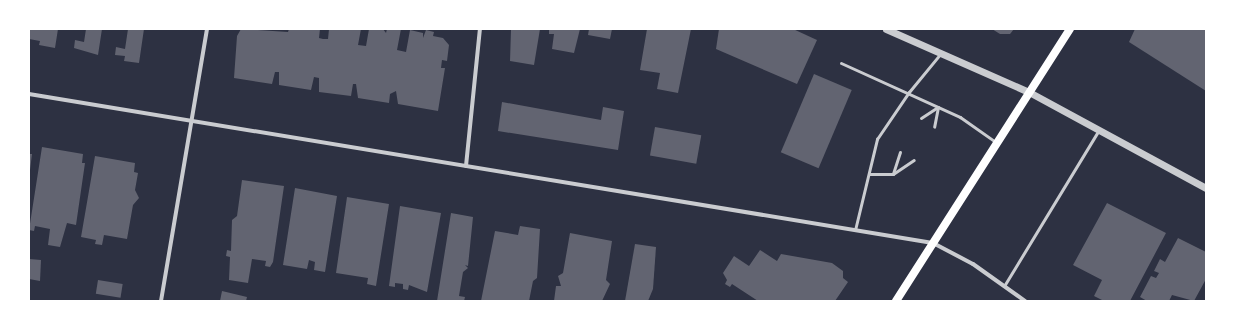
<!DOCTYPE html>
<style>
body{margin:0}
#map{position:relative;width:1235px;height:330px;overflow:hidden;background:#2d3142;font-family:Bitter,serif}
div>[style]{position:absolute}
.building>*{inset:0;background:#626471;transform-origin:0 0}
.service>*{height:3px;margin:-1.5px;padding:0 1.5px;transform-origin:1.5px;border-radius:1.5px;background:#caccd0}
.minor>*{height:4px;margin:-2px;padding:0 2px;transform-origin:2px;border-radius:2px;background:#caccd0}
.tertiary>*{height:7px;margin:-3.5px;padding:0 3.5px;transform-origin:3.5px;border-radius:3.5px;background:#caccd0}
.secondary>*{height:8px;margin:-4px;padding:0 4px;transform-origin:4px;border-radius:4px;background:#fff}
span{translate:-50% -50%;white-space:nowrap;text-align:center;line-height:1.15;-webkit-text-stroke:4px #fff;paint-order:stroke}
.frame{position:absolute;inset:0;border:30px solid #fff;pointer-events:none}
</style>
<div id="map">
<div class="building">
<i style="clip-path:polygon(30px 29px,58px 29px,55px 48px,39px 45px,40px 41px,29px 39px)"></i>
<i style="clip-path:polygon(86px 29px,102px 29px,98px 55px,74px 48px,75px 40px,84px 42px)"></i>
<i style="clip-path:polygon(128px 29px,144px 29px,139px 63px,124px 61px,125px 56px,115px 55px,116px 47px,125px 49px)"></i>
<i style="clip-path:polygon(241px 29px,288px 32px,289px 29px,320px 29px,319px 38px,323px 39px,328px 39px,329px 29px,361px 29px,358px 45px,366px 46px,369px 29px,383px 29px,386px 33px,387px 29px,401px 29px,397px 50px,406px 52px,410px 30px,423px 33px,423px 38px,426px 30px,434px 32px,433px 36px,443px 38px,449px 45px,447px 61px,442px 60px,441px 68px,445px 68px,438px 111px,398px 104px,396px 91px,390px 94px,389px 103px,358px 98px,356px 84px,353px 84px,351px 96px,319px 92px,319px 78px,314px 77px,311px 90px,279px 85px,279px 72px,275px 72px,272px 84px,234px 78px,237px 36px)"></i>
<i style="clip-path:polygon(511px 29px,540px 29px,534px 65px,510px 61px)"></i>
<i style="clip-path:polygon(549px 29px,580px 29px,574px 53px,552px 49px,554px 34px,549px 34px)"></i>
<i style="clip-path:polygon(589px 29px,612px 29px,610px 39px,588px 35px)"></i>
<i style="clip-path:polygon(647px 29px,691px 29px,678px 93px,657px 89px,660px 73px,640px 70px)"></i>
<i style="clip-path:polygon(719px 29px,793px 29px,817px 40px,797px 84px,716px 49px)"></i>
<i style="clip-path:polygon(992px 29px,1014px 29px,1010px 34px,1000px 34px)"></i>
<i style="clip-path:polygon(1135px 29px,1206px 29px,1206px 91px,1129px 42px)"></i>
<i style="left:814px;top:74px;width:41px;height:85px;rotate:23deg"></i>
<i style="clip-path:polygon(502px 102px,601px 120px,603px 107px,624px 111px,618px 150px,498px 131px)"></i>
<i style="left:655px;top:127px;width:47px;height:29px;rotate:10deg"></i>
<i style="clip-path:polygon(42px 147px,83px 154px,82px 163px,85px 163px,76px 225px,67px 223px,60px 247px,48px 245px,50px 229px,35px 226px,34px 231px,29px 230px)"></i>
<i style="clip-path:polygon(29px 154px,32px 154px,30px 170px,29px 170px)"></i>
<i style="clip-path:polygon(95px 156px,135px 163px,134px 172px,138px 173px,135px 190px,139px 198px,133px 205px,127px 239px,104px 235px,102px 245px,95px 244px,96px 240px,81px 237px)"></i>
<i style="clip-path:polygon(242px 180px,284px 186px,273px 262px,270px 267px,265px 266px,266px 261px,252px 259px,248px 283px,229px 280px,230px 257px,226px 256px,227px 250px,231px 251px,232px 220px,237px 216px)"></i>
<i style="clip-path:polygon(295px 188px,337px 196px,325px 272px,314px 270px,315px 262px,309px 260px,307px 269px,283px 265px)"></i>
<i style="clip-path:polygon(347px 197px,389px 204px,376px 286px,367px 284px,368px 278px,336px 273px)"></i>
<i style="clip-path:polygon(1107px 203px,1166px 233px,1130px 301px,1104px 301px,1094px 296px,1102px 280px,1073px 265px)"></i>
<i style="clip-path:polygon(400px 206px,441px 213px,427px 292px,409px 285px,408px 290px,403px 289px,403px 284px,395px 283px,395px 287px,389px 286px)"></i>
<i style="clip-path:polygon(451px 213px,473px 217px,468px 266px,465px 265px,468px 268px,463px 272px,459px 296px,465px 297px,464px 301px,437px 301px)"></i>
<i style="clip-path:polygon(520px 226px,540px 229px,537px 278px,533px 281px,529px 301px,481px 301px,495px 231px,518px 235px)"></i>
<i style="clip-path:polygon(570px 233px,612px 241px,606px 280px,610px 284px,602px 301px,554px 301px,556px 286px,561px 286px,558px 276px,563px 273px)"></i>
<i style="clip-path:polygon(1178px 238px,1206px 252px,1206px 279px,1194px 301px,1172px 295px,1169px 301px,1147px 301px,1140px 297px,1151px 276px,1156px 278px,1159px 273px,1154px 271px,1160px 259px,1165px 262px)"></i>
<i style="clip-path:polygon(635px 244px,656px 247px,653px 289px,648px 301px,625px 301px)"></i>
<i style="clip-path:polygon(760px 250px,777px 261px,781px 254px,832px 263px,843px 271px,843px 278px,848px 282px,835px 301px,758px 301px,732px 284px,730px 287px,725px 284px,727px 280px,723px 273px,734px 256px,749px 266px)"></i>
<i style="clip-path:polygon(29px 259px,41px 260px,40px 281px,29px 279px)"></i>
<i style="left:98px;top:280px;width:25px;height:14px;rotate:9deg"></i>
<i style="clip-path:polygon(222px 291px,247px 297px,246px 301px,220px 301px)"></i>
</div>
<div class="service">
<i style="left:841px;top:63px;width:131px;rotate:24.4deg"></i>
<i style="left:960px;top:117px;width:45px;rotate:35.1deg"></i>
<i style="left:921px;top:118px;width:20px;rotate:-33deg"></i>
<i style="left:938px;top:107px;width:20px;rotate:101deg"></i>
<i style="left:900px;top:152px;width:23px;rotate:108deg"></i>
<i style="left:893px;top:174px;width:25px;rotate:-34deg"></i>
<i style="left:869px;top:174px;width:24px"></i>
<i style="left:855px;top:230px;width:94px;rotate:-76.4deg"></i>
<i style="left:877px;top:139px;width:57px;rotate:-55.8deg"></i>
<i style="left:909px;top:92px;width:50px;rotate:-50.6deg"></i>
<i style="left:1004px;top:286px;width:183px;rotate:-58.7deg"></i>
</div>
<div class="minor">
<i style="left:29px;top:94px;width:916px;rotate:9.36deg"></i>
<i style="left:933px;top:243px;width:45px;rotate:27.7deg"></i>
<i style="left:973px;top:264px;width:64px;rotate:35.4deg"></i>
<i style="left:466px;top:166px;width:138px;rotate:-84.2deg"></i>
<i style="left:161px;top:301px;width:276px;rotate:-80.4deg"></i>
</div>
<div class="tertiary">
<i style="left:886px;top:29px;width:156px;rotate:23.8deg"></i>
<i style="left:1029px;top:92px;width:201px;rotate:28.5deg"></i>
</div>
<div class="secondary">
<i style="left:896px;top:301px;width:323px;rotate:-57.4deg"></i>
</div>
<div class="frame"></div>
</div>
